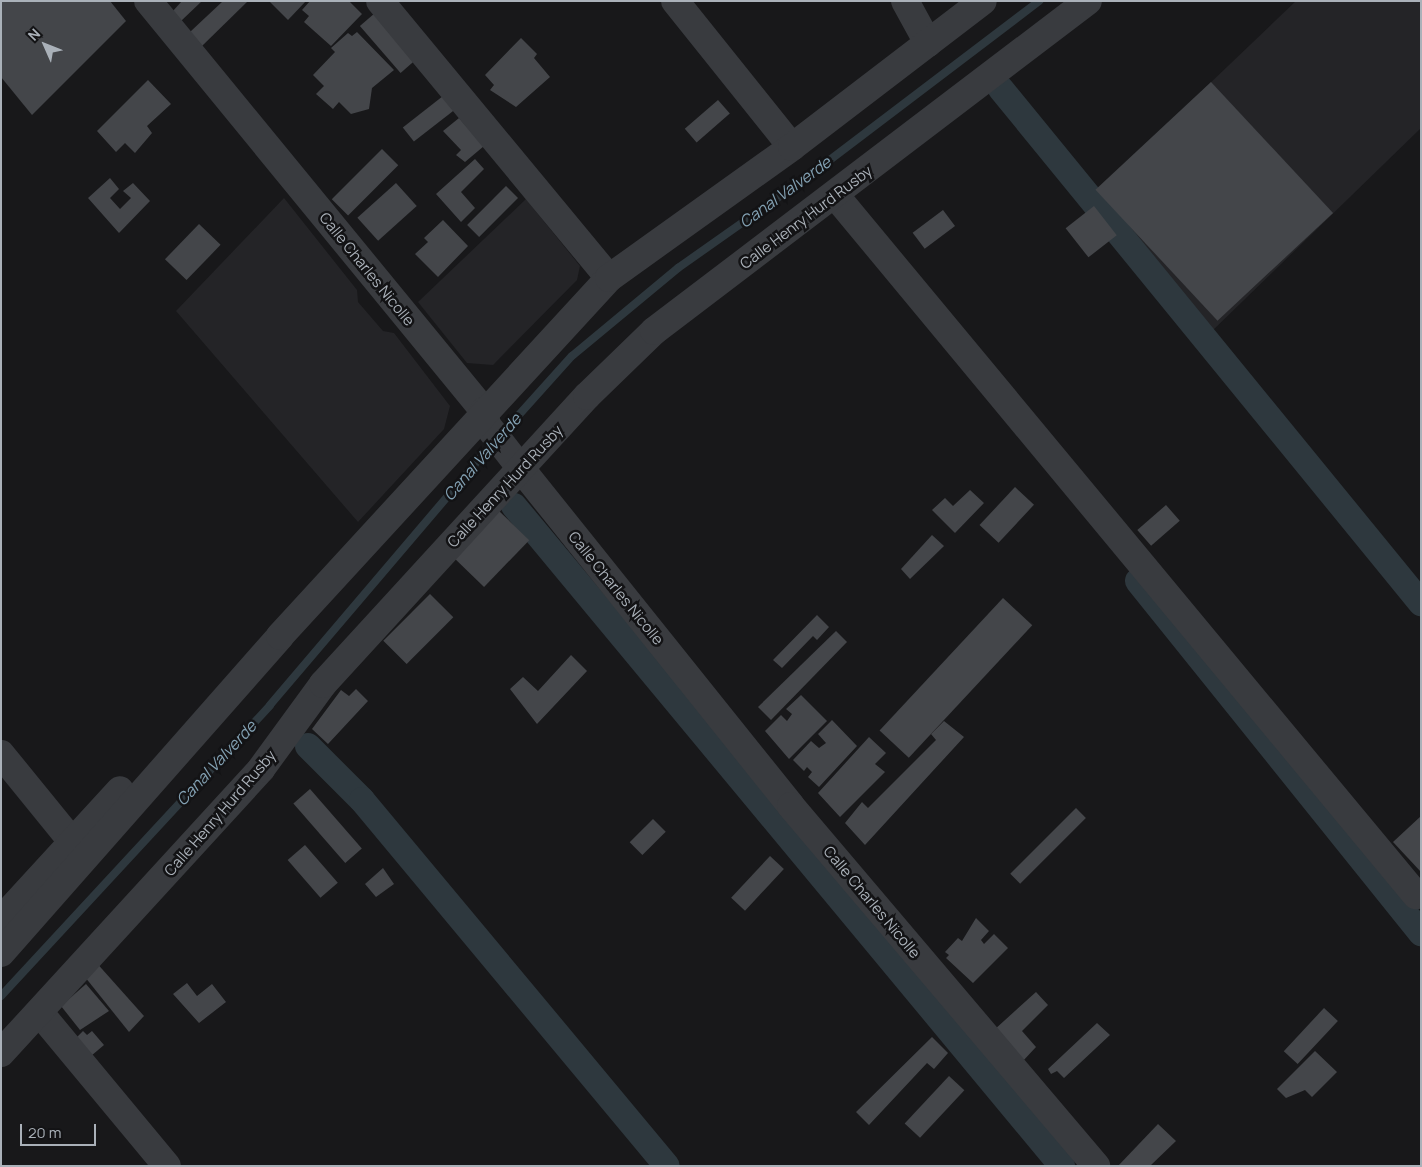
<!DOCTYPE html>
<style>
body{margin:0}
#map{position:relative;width:1422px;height:1167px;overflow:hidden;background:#18181a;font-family:Manrope,sans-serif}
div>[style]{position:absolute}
.built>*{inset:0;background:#242427}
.stream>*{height:8px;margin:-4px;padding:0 4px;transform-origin:4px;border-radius:4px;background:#2e383e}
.canal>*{height:26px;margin:-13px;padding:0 13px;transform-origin:13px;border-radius:13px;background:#2e383e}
.building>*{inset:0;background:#44464a;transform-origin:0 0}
.minor>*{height:28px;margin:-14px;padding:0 14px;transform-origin:14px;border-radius:14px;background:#393b3f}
span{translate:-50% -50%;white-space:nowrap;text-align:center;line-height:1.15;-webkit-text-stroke:5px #131315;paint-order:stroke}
.street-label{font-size:15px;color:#aab1b9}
.water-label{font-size:16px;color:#83a1b3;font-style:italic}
.frame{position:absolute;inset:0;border:2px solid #aab1b9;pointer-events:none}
.north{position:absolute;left:20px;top:20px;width:50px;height:50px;-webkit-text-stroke:4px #131315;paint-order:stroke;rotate:314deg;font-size:14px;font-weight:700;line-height:20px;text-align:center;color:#aab1b9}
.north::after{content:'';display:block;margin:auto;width:18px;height:22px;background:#aab1b9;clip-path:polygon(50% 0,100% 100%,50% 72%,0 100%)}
.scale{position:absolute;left:20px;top:1124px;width:76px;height:22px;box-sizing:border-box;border:2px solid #aab1b9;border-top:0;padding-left:6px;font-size:15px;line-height:18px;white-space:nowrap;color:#aab1b9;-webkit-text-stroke:4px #131315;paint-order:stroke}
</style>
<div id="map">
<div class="built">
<i style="clip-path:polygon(1296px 1px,1421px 1px,1421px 128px,1209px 334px,1097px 191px)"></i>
<i style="clip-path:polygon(284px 198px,357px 290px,358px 302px,383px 331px,394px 333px,450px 406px,444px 429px,358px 522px,176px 311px)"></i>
<i style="clip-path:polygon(526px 199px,580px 266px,577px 280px,493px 365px,467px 363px,418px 302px)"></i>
</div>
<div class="stream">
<i style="left:1px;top:996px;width:396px;rotate:-47.2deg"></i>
<i style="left:270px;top:705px;width:324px;rotate:-49.6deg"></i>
<i style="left:480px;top:458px;width:137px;rotate:-48deg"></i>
<i style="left:572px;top:356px;width:138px;rotate:-39.7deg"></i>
<i style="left:678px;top:268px;width:161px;rotate:-35.2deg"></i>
<i style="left:810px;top:175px;width:288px;rotate:-37.2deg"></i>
</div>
<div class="canal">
<i style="left:1001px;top:89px;width:664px;rotate:50.75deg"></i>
<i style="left:514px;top:506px;width:858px;rotate:50.3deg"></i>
<i style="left:1138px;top:581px;width:452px;rotate:51.2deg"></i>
<i style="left:308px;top:746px;width:76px;rotate:45deg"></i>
<i style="left:362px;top:800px;width:476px;rotate:50.2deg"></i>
</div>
<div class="building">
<i style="clip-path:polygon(1px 1px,110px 1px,126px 21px,32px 115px,1px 77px)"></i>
<i style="clip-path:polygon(182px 1px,202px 1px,181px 21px,172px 12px)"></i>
<i style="clip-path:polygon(223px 1px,248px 1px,202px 46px,190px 32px)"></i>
<i style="clip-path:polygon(269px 1px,306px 1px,288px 20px)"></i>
<i style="clip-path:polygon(310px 1px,349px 1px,362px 14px,331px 46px,304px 22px,309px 16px,302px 10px)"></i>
<i style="left:375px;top:13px;width:62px;height:20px;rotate:49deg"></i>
<i style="clip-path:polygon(357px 32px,394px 70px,372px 88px,369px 109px,351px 114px,339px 102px,333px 109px,316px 94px,324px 86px,313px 75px,335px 52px,331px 48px,348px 33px,352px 36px)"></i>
<i style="clip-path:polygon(521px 38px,537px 54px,534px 58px,550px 77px,516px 107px,490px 90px,494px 85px,485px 75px)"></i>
<i style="clip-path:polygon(148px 80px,171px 104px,147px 126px,152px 133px,135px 153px,125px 143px,116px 152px,97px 131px)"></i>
<i style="left:1211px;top:82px;width:179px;height:158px;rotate:47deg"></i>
<i style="left:443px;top:96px;width:18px;height:51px;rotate:52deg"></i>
<i style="left:718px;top:100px;width:18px;height:44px;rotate:49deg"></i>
<i style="clip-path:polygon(459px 118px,484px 146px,465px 162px,456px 155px,461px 150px,443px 131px)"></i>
<i style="left:382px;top:149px;width:23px;height:71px;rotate:45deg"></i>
<i style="clip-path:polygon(475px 159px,484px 169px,461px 192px,475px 208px,461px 222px,436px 194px)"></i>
<i style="clip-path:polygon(110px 178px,119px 189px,110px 198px,120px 209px,131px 198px,123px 191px,133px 183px,150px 201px,119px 233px,88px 198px)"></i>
<i style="left:396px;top:183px;width:31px;height:52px;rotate:48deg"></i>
<i style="left:506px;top:186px;width:17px;height:55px;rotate:45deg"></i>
<i style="left:1094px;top:206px;width:37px;height:36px;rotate:52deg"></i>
<i style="left:943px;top:210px;width:20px;height:38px;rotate:53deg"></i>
<i style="clip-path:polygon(443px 220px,468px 246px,438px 277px,415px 254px,428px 242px,424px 238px)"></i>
<i style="left:199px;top:224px;width:30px;height:49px;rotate:44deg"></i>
<i style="left:1015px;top:487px;width:26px;height:52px;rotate:43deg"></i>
<i style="clip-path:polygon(970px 490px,984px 503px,955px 533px,932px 510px,945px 498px,953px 506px)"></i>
<i style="left:1166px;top:505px;width:21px;height:38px;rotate:49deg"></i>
<i style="left:499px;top:511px;width:42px;height:65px;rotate:44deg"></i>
<i style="clip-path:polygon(932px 535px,944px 546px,910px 579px,901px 569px)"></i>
<i style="left:430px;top:594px;width:33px;height:66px;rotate:45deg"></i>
<i style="left:1003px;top:598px;width:40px;height:181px;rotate:43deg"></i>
<i style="clip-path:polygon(817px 615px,829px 627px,817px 640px,813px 636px,782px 668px,773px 660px)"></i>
<i style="clip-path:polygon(836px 631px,847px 642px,771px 720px,758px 707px)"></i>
<i style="clip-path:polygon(571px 655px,587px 671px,537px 724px,510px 689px,523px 677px,538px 691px)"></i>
<i style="clip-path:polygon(356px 689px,368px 701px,328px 744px,312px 729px,341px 690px,349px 696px)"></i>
<i style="clip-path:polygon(801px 695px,827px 721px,789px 759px,765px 731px,781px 715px,787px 721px,792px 714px,786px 709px)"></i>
<i style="clip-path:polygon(832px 720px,857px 746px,819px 787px,808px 777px,812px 772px,807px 767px,804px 771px,793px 760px,811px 741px,819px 748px,826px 743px,818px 734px)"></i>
<i style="clip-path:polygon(944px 721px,964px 737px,865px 845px,845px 823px,862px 802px,868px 808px,936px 740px,931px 734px)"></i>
<i style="clip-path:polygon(869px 737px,886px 753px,875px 764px,885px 772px,840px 817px,818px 793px)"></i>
<i style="left:310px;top:789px;width:79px;height:22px;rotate:49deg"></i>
<i style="left:1076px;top:808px;width:14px;height:93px;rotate:45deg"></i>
<i style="clip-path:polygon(1421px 816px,1421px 872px,1393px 842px)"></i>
<i style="left:653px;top:819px;width:18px;height:33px;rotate:45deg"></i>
<i style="left:305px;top:845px;width:50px;height:23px;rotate:49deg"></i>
<i style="left:770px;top:856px;width:19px;height:57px;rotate:43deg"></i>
<i style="clip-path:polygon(383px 868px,394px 884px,376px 897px,365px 884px)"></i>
<i style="clip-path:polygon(976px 918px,989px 931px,981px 940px,984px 944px,994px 934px,1008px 948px,973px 983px,946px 958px,949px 955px,945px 952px,958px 938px,962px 941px)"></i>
<i style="clip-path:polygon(94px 960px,144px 1016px,129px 1032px,81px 972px)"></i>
<i style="clip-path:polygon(187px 983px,197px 996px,212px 984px,226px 1002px,199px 1023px,173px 994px)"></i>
<i style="clip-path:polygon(86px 984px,109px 1011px,80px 1030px,61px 1006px)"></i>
<i style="clip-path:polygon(1036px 992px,1048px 1005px,1022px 1031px,1036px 1047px,1022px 1062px,994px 1030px)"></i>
<i style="left:1324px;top:1008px;width:19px;height:59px;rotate:43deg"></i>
<i style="clip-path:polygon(1097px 1023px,1110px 1035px,1064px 1078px,1057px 1071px,1051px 1074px,1048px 1069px)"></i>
<i style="clip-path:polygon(83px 1031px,87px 1035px,92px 1031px,104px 1045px,91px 1056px,76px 1038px)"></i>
<i style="clip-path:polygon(932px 1037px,948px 1053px,934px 1069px,927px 1063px,869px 1125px,856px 1112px)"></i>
<i style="clip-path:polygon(1315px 1051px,1337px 1072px,1312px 1097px,1305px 1090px,1286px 1098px,1277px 1089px)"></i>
<i style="left:949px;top:1076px;width:21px;height:65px;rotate:43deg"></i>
<i style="clip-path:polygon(1158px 1124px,1176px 1141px,1150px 1166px,1118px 1166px)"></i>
</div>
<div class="minor">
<i style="left:148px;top:1px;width:530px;rotate:50.66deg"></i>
<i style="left:484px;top:411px;width:14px;rotate:78deg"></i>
<i style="left:487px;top:425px;width:57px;rotate:52.1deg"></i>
<i style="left:522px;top:470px;width:430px;rotate:51.3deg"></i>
<i style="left:791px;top:806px;width:472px;rotate:49.7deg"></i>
<i style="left:380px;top:1px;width:359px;rotate:50.4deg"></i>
<i style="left:675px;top:1px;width:187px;rotate:51.3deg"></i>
<i style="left:905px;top:1px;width:48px;rotate:61.3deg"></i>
<i style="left:835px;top:195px;width:910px;rotate:50.31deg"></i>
<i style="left:1px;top:754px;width:111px;rotate:50.9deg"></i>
<i style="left:1px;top:920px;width:176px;rotate:-47.5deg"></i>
<i style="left:1px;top:953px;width:422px;rotate:-48.6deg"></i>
<i style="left:280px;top:636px;width:486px;rotate:-47.4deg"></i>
<i style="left:609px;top:278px;width:225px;rotate:-35.6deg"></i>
<i style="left:792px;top:147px;width:240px;rotate:-37.4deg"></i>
<i style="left:40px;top:1013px;width:199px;rotate:50.3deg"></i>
<i style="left:1px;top:1053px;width:385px;rotate:-47.5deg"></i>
<i style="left:261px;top:769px;width:105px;rotate:-53.9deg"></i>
<i style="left:323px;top:684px;width:391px;rotate:-47.5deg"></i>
<i style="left:587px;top:396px;width:93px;rotate:-44.1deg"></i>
<i style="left:654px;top:331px;width:545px;rotate:-37.25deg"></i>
</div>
<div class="street-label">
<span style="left:806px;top:217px;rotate:-37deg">Calle Henry Hurd Rusby</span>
<span style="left:367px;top:269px;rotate:51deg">Calle Charles Nicolle</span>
<span style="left:505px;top:486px;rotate:-47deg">Calle Henry Hurd Rusby</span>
<span style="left:616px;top:588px;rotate:51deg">Calle Charles Nicolle</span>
<span style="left:220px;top:813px;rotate:-49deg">Calle Henry Hurd Rusby</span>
<span style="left:872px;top:902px;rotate:50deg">Calle Charles Nicolle</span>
</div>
<div class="water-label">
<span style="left:785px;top:192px;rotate:-36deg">Canal Valverde</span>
<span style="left:482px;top:457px;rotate:-49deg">Canal Valverde</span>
<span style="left:216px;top:763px;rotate:-47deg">Canal Valverde</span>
</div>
<div class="frame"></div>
<div class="north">N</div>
<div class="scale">20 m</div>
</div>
